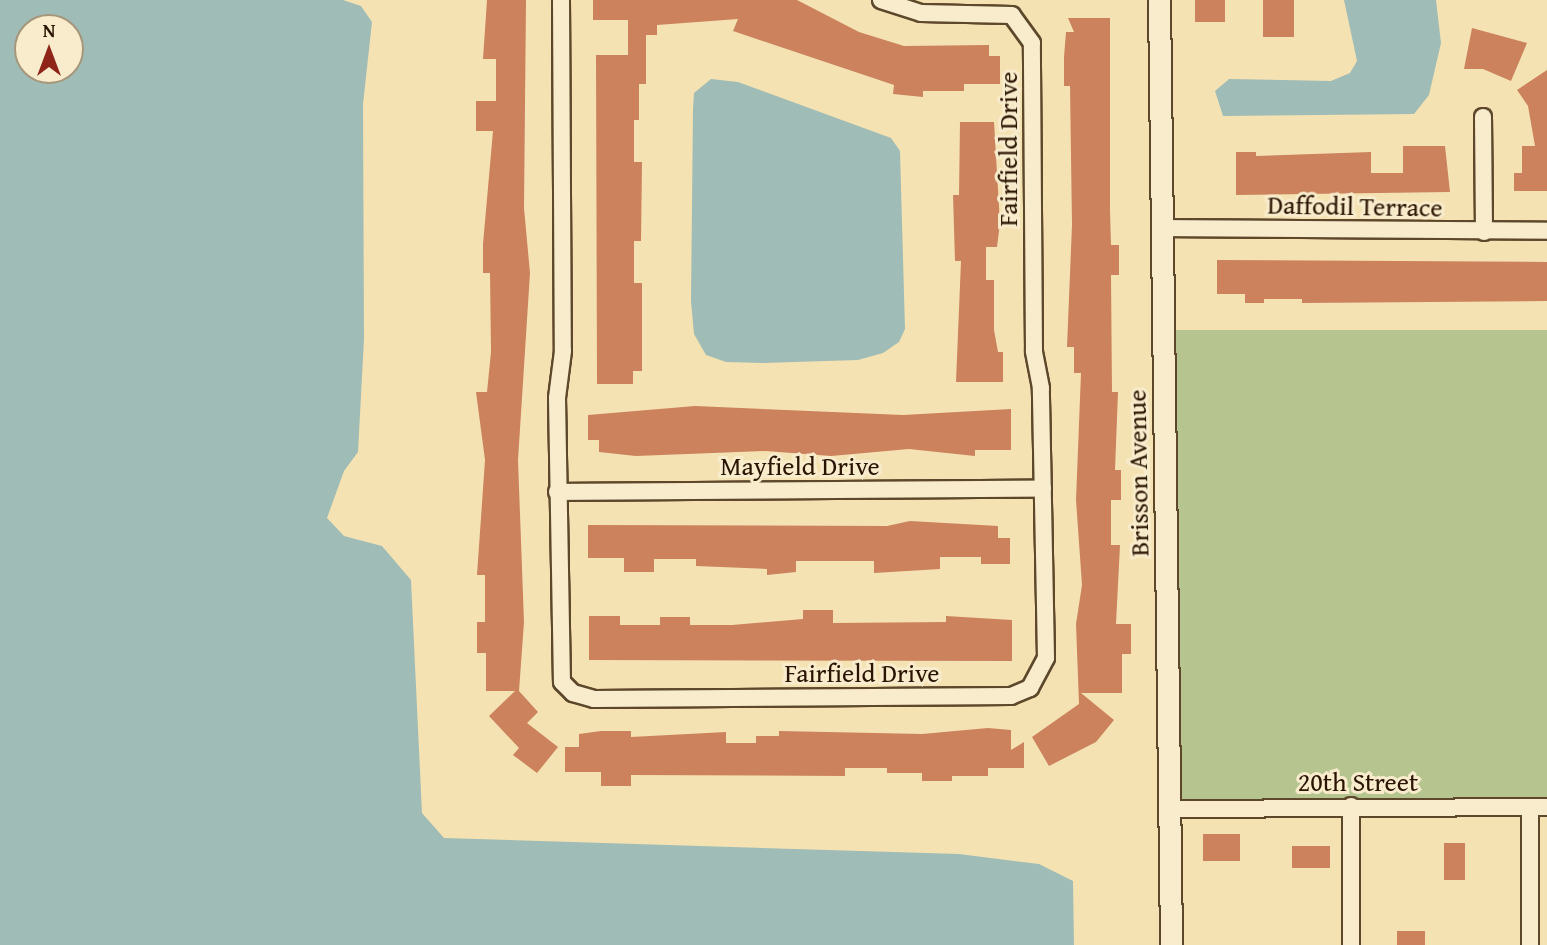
<!DOCTYPE html>
<style>
body{margin:0}
#map{position:relative;width:1547px;height:945px;overflow:hidden;background:#f5e2b2;font-family:"Gentium Book Plus",serif}
div>[style]{position:absolute}
.green>*{inset:0;background:#b6c490;transform-origin:0 0}
.water>*{inset:0;background:#a0bcb6}
.building>*{inset:0;background:#cb825d;transform-origin:0 0}
.roads{filter:drop-shadow(2px 0 #5d482c) drop-shadow(-2px 0 #5d482c) drop-shadow(0 2px #5d482c) drop-shadow(0 -2px #5d482c)}
.street>*{height:16px;margin:-8px;padding:0 8px;transform-origin:8px;border-radius:8px;background:#f8eccd}
.secondary>*{height:21px;margin:-10.5px;padding:0 10.5px;transform-origin:10.5px;border-radius:10.5px;background:#f8eccd}
span{translate:-50% -50%;white-space:nowrap;text-align:center;line-height:1.15;-webkit-text-stroke:6px #f8eccd;paint-order:stroke}
.street-label{font-size:26px;color:#2a1400}
.north{position:absolute;left:14px;top:14px;width:70px;height:70px;box-sizing:border-box;background:#f8eccd;border:2px solid #a6967b;border-radius:50%;rotate:0deg;font-size:19px;font-weight:700;line-height:28px;text-align:center;color:#2a1400}
.north::after{content:'';display:block;margin:auto;width:24px;height:32px;background:#8f2418;clip-path:polygon(50% 0,100% 100%,50% 72%,0 100%)}
</style>
<div id="map">
<div class="green">
<i style="left:1172px;top:330px;width:375px;height:470px"></i>
</div>
<div class="water">
<i style="clip-path:polygon(evenodd,0 0,343px 0,361px 6px,372px 22px,363px 104px,364px 339px,358px 452px,344px 471px,327px 518px,344px 536px,382px 546px,411px 580px,422px 813px,444px 838px,959px 854px,1039px 864px,1073px 881px,1074px 945px,0 945px,0 0,28px 28px,70px 28px,70px 70px,28px 70px,28px 28px)"></i>
<i style="clip-path:polygon(1344px 0,1436px 0,1441px 43px,1429px 95px,1414px 114px,1223px 116px,1215px 91px,1229px 79px,1331px 81px,1350px 73px,1357px 61px)"></i>
<i style="clip-path:polygon(711px 79px,738px 82px,891px 138px,900px 151px,905px 329px,899px 342px,883px 353px,858px 360px,763px 363px,726px 362px,706px 355px,694px 334px,691px 301px,693px 109px,694px 93px)"></i>
</div>
<div class="building">
<i style="clip-path:polygon(487px 0,526px 0,524px 208px,530px 273px,518px 460px,524px 622px,519px 691px,538px 712px,527px 723px,558px 747px,537px 773px,513px 755px,519px 748px,489px 716px,515px 691px,486px 691px,486px 653px,477px 653px,477px 622px,485px 622px,485px 575px,477px 575px,485px 460px,476px 392px,487px 392px,491px 352px,490px 273px,483px 273px,483px 244px,493px 131px,476px 131px,476px 101px,496px 101px,496px 59px,483px 59px)"></i>
<i style="clip-path:polygon(593px 0,797px 0,859px 32px,904px 46px,989px 45px,989px 56px,1000px 56px,1000px 84px,964px 84px,964px 91px,923px 91px,923px 97px,893px 94px,894px 85px,733px 31px,738px 19px,657px 25px,657px 35px,646px 35px,646px 84px,639px 84px,639px 120px,634px 120px,634px 162px,642px 162px,641px 241px,634px 241px,634px 283px,642px 283px,642px 371px,633px 371px,633px 384px,597px 384px,596px 55px,628px 55px,628px 20px,593px 20px)"></i>
<i style="left:1195px;top:0;width:30px;height:22px"></i>
<i style="left:1263px;top:0;width:31px;height:37px"></i>
<i style="clip-path:polygon(1068px 18px,1110px 18px,1110px 211px,1111px 245px,1119px 245px,1119px 275px,1111px 275px,1112px 392px,1118px 392px,1115px 470px,1121px 470px,1121px 500px,1111px 500px,1111px 545px,1120px 545px,1116px 624px,1131px 624px,1131px 654px,1122px 654px,1122px 693px,1081px 693px,1114px 720px,1096px 742px,1049px 766px,1032px 737px,1079px 704px,1076px 624px,1082px 585px,1076px 500px,1081px 373px,1074px 373px,1074px 347px,1067px 347px,1072px 225px,1070px 86px,1064px 86px,1064px 57px,1066px 32px,1074px 32px)"></i>
<i style="clip-path:polygon(1472px 28px,1527px 43px,1511px 81px,1483px 69px,1464px 69px)"></i>
<i style="clip-path:polygon(1547px 70px,1547px 191px,1514px 191px,1514px 173px,1522px 173px,1522px 146px,1535px 146px,1528px 106px,1517px 90px)"></i>
<i style="clip-path:polygon(960px 122px,994px 122px,1000px 223px,997px 247px,986px 247px,986px 280px,994px 280px,994px 330px,998px 352px,1003px 352px,1003px 382px,956px 382px,961px 261px,955px 261px,953px 195px,959px 195px)"></i>
<i style="clip-path:polygon(1403px 146px,1445px 146px,1450px 192px,1236px 195px,1236px 152px,1256px 152px,1256px 156px,1371px 152px,1371px 173px,1403px 173px)"></i>
<i style="clip-path:polygon(1217px 260px,1547px 262px,1547px 301px,1302px 303px,1302px 299px,1264px 299px,1264px 303px,1245px 303px,1245px 294px,1217px 294px)"></i>
<i style="clip-path:polygon(695px 406px,903px 415px,1011px 409px,1011px 450px,975px 450px,975px 456px,909px 449px,831px 456px,766px 451px,636px 456px,599px 452px,599px 440px,588px 440px,588px 415px)"></i>
<i style="clip-path:polygon(910px 521px,998px 526px,998px 538px,1010px 538px,1010px 564px,981px 564px,981px 557px,940px 557px,940px 569px,874px 573px,874px 561px,796px 561px,796px 572px,767px 575px,767px 569px,696px 566px,696px 559px,654px 559px,654px 572px,624px 572px,624px 558px,588px 558px,588px 525px,887px 526px)"></i>
<i style="clip-path:polygon(803px 610px,833px 610px,833px 623px,946px 622px,946px 616px,1012px 620px,1012px 661px,589px 660px,589px 616px,620px 616px,620px 625px,660px 625px,660px 617px,690px 617px,690px 625px,732px 625px,803px 619px)"></i>
<i style="clip-path:polygon(988px 728px,1011px 730px,1011px 750px,1024px 742px,1024px 768px,988px 768px,988px 776px,952px 776px,952px 781px,922px 781px,922px 773px,887px 773px,887px 768px,845px 768px,845px 776px,631px 775px,631px 786px,601px 786px,601px 772px,565px 772px,565px 747px,579px 747px,579px 734px,601px 731px,631px 731px,631px 737px,726px 732px,726px 743px,756px 743px,756px 736px,779px 736px,779px 731px,922px 734px)"></i>
<i style="left:1203px;top:834px;width:37px;height:27px"></i>
<i style="left:1444px;top:843px;width:21px;height:37px"></i>
<i style="left:1292px;top:846px;width:38px;height:22px"></i>
<i style="left:1397px;top:931px;width:28px;height:14px"></i>
</div>
<div class="roads">
<div class="street">
<i style="left:561px;top:0;width:351px;rotate:89.7deg"></i>
<i style="left:563px;top:351px;width:47px;rotate:97.3deg"></i>
<i style="left:557px;top:398px;width:284px;rotate:89deg"></i>
<i style="left:562px;top:682px;width:16px;rotate:45deg"></i>
<i style="left:573px;top:693px;width:22px;rotate:16deg"></i>
<i style="left:594px;top:699px;width:417px;rotate:-0.4deg"></i>
<i style="left:1011px;top:696px;width:21px;rotate:-23deg"></i>
<i style="left:1030px;top:688px;width:34px;rotate:-62deg"></i>
<i style="left:1046px;top:658px;width:270px;rotate:-91.1deg"></i>
<i style="left:1041px;top:388px;width:38px;rotate:-101deg"></i>
<i style="left:1034px;top:351px;width:308px;rotate:-90.4deg"></i>
<i style="left:1032px;top:43px;width:34px;rotate:-126deg"></i>
<i style="left:1012px;top:15px;width:91px;rotate:-178.7deg"></i>
<i style="left:921px;top:13px;width:42px;rotate:-162deg"></i>
<i style="left:1483px;top:117px;width:115px;rotate:89.5deg"></i>
<i style="left:1163px;top:228px;width:384px;rotate:0.4deg"></i>
<i style="left:557px;top:492px;width:486px;rotate:-0.4deg"></i>
<i style="left:1351px;top:806px;width:139px;rotate:90deg"></i>
<i style="left:1530px;top:807px;width:138px;rotate:90deg"></i>
<i style="left:1170px;top:809px;width:377px;rotate:-0.3deg"></i>
</div>
<div class="secondary">
<i style="left:1159px;top:0;width:945px;rotate:89.27deg"></i>
</div>
</div>
<div class="street-label">
<span style="left:1008px;top:149px;rotate:-90deg">Fairfield Drive</span>
<span style="left:1355px;top:206px;rotate:1deg">Daffodil Terrace</span>
<span style="left:800px;top:466px">Mayfield Drive</span>
<span style="left:1138px;top:473px;rotate:-91deg">Brisson Avenue</span>
<span style="left:862px;top:673px">Fairfield Drive</span>
<span style="left:1358px;top:782px">20th Street</span>
</div>
<div class="north">N</div>
</div>
